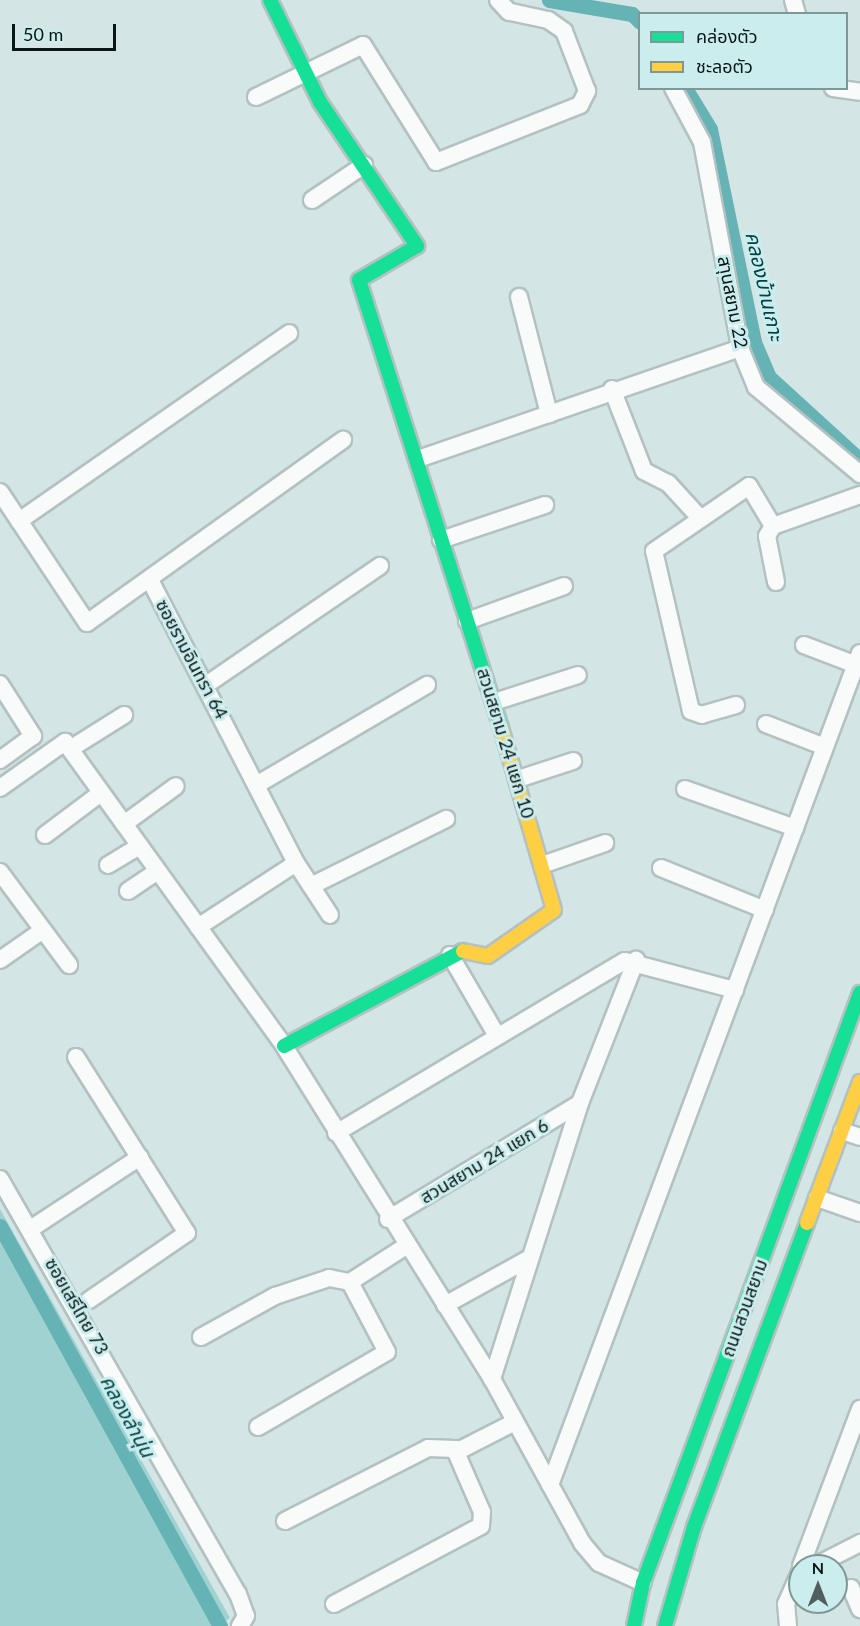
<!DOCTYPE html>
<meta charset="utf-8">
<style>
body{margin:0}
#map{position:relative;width:860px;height:1626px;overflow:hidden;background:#d4e5e5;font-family:Lato,"Noto Sans Thai",sans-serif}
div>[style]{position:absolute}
.green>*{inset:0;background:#a0d2d2}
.canal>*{height:15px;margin:-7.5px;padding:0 7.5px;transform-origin:7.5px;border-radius:7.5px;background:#65b3b5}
.roads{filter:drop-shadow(2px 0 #b3c1c1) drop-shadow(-2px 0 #b3c1c1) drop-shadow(0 2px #b3c1c1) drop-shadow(0 -2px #b3c1c1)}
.street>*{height:16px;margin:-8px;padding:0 8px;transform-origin:8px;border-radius:8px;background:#f9fbfb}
.fast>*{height:14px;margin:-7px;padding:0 7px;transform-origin:7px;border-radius:7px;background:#16e098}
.slow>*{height:14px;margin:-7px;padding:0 7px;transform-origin:7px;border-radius:7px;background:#ffcf43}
span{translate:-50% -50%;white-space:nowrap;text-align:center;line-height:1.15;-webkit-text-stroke:6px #cceded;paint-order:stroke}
.street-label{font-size:18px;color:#091516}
.water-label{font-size:20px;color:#014345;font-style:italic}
.legend{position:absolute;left:638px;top:12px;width:210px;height:78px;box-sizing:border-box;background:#cceded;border:2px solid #7e9797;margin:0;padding:8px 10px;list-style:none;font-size:18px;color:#091516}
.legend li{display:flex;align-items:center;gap:12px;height:30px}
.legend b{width:30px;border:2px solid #7e9797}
.north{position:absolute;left:788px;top:1554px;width:60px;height:60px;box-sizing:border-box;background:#cceded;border:2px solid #7e9797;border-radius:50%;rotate:0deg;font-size:16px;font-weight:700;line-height:24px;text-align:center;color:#091516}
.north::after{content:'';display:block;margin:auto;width:21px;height:27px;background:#505e5e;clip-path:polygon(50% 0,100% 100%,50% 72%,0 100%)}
.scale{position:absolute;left:12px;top:24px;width:104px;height:27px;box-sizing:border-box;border:3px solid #091516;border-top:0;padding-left:8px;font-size:18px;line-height:21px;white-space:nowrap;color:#091516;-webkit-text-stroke:4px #cceded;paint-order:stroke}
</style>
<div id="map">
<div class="green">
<i style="clip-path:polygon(0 1209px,230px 1618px,219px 1626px,0 1626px)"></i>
</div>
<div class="canal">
<i style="left:549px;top:0;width:84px;rotate:9.6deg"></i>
<i style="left:632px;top:14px;width:11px;rotate:45deg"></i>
<i style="left:685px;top:88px;width:48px;rotate:58.6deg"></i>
<i style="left:710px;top:129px;width:217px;rotate:78.3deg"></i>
<i style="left:754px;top:342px;width:38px;rotate:67deg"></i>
<i style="left:769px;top:377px;width:123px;rotate:42.4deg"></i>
<i style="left:0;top:1226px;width:457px;rotate:61.2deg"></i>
</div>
<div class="roads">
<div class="street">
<i style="left:793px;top:0;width:15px;rotate:74deg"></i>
<i style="left:673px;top:88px;width:61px;rotate:61.8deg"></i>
<i style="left:702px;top:142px;width:209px;rotate:79.5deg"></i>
<i style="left:740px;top:348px;width:42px;rotate:67.7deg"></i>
<i style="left:756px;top:387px;width:136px;rotate:39.9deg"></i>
<i style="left:833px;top:88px;width:27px;rotate:8deg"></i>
<i style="left:256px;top:97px;width:119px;rotate:-25.9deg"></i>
<i style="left:363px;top:45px;width:138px;rotate:58deg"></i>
<i style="left:436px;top:162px;width:155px;rotate:-21.6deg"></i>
<i style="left:580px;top:105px;width:16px;rotate:-63deg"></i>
<i style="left:587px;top:91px;width:64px;rotate:-111deg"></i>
<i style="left:564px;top:31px;width:19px;rotate:-145deg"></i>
<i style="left:548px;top:20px;width:40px;rotate:-168deg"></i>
<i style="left:509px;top:12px;width:16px;rotate:-133deg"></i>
<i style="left:312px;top:200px;width:63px;rotate:-33.9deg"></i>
<i style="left:519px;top:297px;width:121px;rotate:75.6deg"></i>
<i style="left:612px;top:389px;width:88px;rotate:68.7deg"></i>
<i style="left:644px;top:471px;width:27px;rotate:27deg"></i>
<i style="left:668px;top:483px;width:46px;rotate:47.6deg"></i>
<i style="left:418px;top:459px;width:341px;rotate:-19deg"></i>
<i style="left:0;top:492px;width:157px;rotate:56.4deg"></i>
<i style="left:87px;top:623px;width:315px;rotate:-35.6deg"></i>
<i style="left:19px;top:521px;width:329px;rotate:-34.8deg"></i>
<i style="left:441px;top:540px;width:110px;rotate:-18.6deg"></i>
<i style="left:151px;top:582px;width:316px;rotate:62.7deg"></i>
<i style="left:296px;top:863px;width:62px;rotate:56.8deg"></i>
<i style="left:776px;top:582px;width:47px;rotate:-101.1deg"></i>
<i style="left:767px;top:536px;width:12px;rotate:-59deg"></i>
<i style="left:773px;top:526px;width:92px;rotate:-19.6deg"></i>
<i style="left:467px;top:621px;width:103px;rotate:-19.8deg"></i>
<i style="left:804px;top:645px;width:56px;rotate:21deg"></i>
<i style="left:0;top:684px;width:62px;rotate:57.6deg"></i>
<i style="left:33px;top:736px;width:41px;rotate:144deg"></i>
<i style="left:206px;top:685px;width:211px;rotate:-34.4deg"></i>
<i style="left:494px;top:702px;width:88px;rotate:-17.8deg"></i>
<i style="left:736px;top:705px;width:35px;rotate:164deg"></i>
<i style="left:702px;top:715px;width:12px;rotate:-160deg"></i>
<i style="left:691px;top:711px;width:164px;rotate:-103deg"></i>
<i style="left:654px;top:551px;width:115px;rotate:-34.4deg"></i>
<i style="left:749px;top:486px;width:47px;rotate:59deg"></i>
<i style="left:766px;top:724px;width:63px;rotate:21.3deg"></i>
<i style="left:70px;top:749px;width:64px;rotate:-32.2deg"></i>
<i style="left:518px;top:779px;width:58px;rotate:-18.1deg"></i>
<i style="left:258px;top:784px;width:196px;rotate:-30.4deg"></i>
<i style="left:0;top:788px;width:80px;rotate:-35.3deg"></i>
<i style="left:65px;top:742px;width:375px;rotate:54.2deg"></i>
<i style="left:284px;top:1046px;width:393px;rotate:58deg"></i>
<i style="left:492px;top:1379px;width:187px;rotate:61.2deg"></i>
<i style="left:582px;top:1543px;width:26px;rotate:50deg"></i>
<i style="left:599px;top:1563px;width:48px;rotate:24.4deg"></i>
<i style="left:685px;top:789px;width:117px;rotate:19.5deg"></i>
<i style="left:124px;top:824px;width:64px;rotate:-36.2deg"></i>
<i style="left:45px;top:835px;width:70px;rotate:-36.9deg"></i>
<i style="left:108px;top:865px;width:37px;rotate:-31deg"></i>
<i style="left:542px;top:865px;width:67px;rotate:-19.2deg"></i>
<i style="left:661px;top:868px;width:112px;rotate:22deg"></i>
<i style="left:0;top:872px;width:116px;rotate:53.4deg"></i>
<i style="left:311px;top:886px;width:151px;rotate:-26.4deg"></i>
<i style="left:128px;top:891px;width:36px;rotate:-34deg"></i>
<i style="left:198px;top:927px;width:117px;rotate:-33.1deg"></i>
<i style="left:450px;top:955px;width:91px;rotate:59.8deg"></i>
<i style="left:0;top:960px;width:52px;rotate:-34.9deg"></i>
<i style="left:76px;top:1057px;width:208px;rotate:57.8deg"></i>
<i style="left:187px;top:1233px;width:119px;rotate:145.6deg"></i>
<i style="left:842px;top:1131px;width:19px;rotate:18deg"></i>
<i style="left:336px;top:1133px;width:336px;rotate:-30.8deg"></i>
<i style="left:625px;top:961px;width:114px;rotate:14.8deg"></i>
<i style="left:0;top:1179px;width:478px;rotate:60.2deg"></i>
<i style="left:238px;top:1594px;width:23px;rotate:70deg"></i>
<i style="left:246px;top:1616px;width:12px;rotate:121deg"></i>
<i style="left:817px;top:1198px;width:46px;rotate:19.2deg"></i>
<i style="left:388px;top:1219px;width:224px;rotate:-31.1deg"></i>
<i style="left:32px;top:1228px;width:129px;rotate:-33.3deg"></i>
<i style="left:445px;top:1305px;width:95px;rotate:-29deg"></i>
<i style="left:201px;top:1337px;width:85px;rotate:-29deg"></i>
<i style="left:275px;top:1296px;width:57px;rotate:-18.4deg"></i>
<i style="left:329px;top:1278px;width:21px;rotate:11deg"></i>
<i style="left:350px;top:1282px;width:67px;rotate:-32.7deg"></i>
<i style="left:492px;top:1379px;width:290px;rotate:-72.3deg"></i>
<i style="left:580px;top:1103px;width:154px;rotate:-68.6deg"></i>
<i style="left:258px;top:1427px;width:149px;rotate:-30.2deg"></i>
<i style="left:387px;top:1352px;width:79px;rotate:-117.9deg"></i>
<i style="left:550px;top:1485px;width:888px;rotate:-69.56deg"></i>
<i style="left:285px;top:1521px;width:161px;rotate:-27deg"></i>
<i style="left:428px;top:1448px;width:34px;rotate:2deg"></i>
<i style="left:462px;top:1449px;width:59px;rotate:-27deg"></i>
<i style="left:801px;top:1566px;width:168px;rotate:-69.4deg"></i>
<i style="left:815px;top:1566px;width:51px;rotate:-27.1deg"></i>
<i style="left:851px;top:1588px;width:23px;rotate:67deg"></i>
<i style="left:334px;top:1604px;width:166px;rotate:-28deg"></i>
<i style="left:481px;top:1526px;width:14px;rotate:-86deg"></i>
<i style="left:482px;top:1512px;width:68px;rotate:-113.5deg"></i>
<i style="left:788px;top:1626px;width:22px;rotate:-95deg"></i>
<i style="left:786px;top:1604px;width:35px;rotate:-66deg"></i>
</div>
<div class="fast">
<i style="left:270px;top:0;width:114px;rotate:63.9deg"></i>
<i style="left:320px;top:102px;width:174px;rotate:56deg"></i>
<i style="left:417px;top:246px;width:67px;rotate:149.6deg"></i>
<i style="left:359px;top:280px;width:469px;rotate:72.4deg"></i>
<i style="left:284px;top:1046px;width:203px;rotate:-28deg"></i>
<i style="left:634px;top:1626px;width:44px;rotate:-78.2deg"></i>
<i style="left:643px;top:1583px;width:629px;rotate:-69.81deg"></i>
<i style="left:665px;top:1626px;width:103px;rotate:-73.7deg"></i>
<i style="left:694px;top:1527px;width:324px;rotate:-69.6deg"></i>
</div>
<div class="slow">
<i style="left:463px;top:951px;width:25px;rotate:11deg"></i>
<i style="left:488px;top:956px;width:80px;rotate:-34.9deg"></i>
<i style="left:554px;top:910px;width:191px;rotate:-106.2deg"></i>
<i style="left:807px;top:1223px;width:151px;rotate:-69.4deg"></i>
</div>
</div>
<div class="street-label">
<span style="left:733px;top:302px;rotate:79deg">สาุนสยาม 22</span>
<span style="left:192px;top:659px;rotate:62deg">ซอยรามอินทรา 64</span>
<span style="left:506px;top:743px;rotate:73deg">สวนสยาม 24 แยก 10</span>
<span style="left:484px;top:1161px;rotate:-31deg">สวนสยาม 24 แยก 6</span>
<span style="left:77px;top:1306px;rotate:60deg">ซอยเสรีไทย 73</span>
<span style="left:744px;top:1308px;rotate:-70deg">ถนนสวนสยาม</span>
</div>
<div class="water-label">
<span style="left:765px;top:286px;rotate:77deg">คลองบ้านเกาะ</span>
<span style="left:128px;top:1416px;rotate:61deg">คลองลำนุ่น</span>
</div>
<ul class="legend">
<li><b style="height:8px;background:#16e098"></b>คล่องตัว</li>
<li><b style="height:8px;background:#ffcf43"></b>ชะลอตัว</li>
</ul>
<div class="north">N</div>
<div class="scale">50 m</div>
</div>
